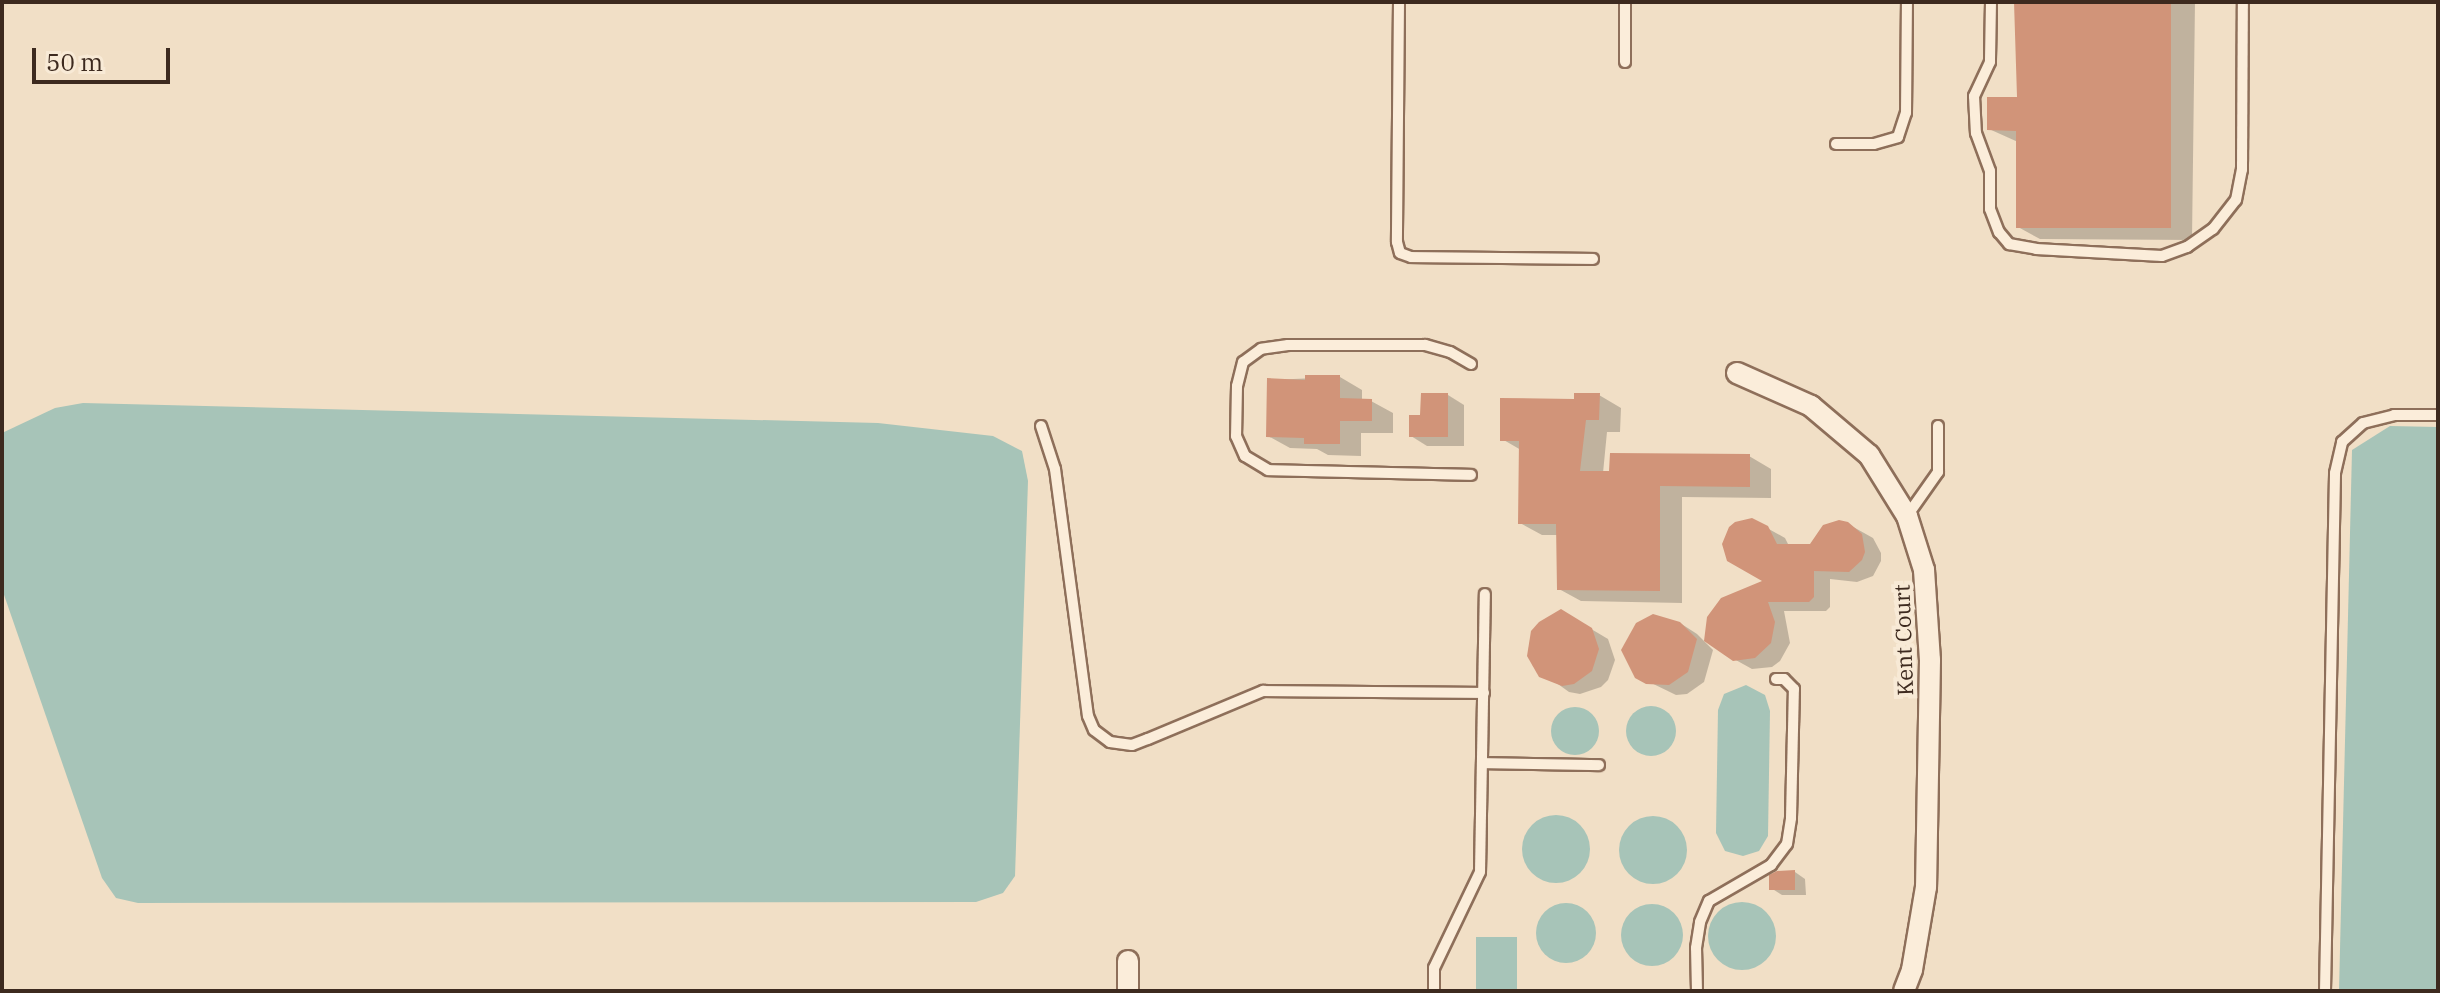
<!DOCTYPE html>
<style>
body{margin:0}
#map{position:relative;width:2440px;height:993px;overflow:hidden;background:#f1dfc6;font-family:"IBM Plex Serif",serif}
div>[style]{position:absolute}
.water>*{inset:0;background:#a7c4b8;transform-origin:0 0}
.round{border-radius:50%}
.shadow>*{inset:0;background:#0003}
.building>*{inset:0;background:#d19479}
.roads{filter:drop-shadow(2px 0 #8e6f5a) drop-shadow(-2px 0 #8e6f5a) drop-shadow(0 2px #8e6f5a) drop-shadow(0 -2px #8e6f5a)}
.lane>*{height:10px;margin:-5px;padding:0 5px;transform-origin:5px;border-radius:5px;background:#fbedda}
.street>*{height:20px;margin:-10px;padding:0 10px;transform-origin:10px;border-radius:10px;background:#fbedda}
span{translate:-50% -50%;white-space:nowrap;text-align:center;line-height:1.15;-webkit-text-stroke:8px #f8ead6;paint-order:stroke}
.street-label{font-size:22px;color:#3d2a1f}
.frame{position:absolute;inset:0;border:4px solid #3d2a1f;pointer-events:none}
.scale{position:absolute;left:32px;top:48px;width:138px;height:36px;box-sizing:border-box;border:4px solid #3d2a1f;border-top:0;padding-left:10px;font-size:24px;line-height:28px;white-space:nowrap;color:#3d2a1f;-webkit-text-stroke:6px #f8ead6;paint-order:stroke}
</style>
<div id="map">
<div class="water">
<i style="clip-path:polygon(83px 403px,878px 423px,993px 436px,1022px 451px,1028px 481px,1015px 876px,1003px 893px,976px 902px,138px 903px,116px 898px,102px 878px,2px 589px,2px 433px,55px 408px)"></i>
<i style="clip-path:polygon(2390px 426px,2438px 427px,2438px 991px,2339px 991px,2352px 450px)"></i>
<i style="clip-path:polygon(1746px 685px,1765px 695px,1770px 711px,1768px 836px,1759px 851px,1743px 856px,1725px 851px,1716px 833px,1718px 710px,1724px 694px)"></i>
<i class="round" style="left:1626px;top:706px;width:50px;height:50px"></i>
<i class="round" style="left:1551px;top:707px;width:48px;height:48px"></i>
<i class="round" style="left:1522px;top:815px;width:68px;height:68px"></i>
<i class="round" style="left:1619px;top:816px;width:68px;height:68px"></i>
<i class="round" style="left:1708px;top:902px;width:68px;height:68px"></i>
<i class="round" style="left:1536px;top:903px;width:60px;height:60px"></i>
<i class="round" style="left:1621px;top:904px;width:62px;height:62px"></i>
<i style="left:1476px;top:937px;width:41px;height:54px"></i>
</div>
<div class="shadow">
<i style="clip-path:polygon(2017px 2px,2195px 2px,2192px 240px,2040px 239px,2018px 227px,2018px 142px,1989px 129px,2019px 99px)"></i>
<i style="clip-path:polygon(1340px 377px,1362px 390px,1362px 400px,1371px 401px,1393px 413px,1393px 433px,1361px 433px,1361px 456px,1328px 455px,1317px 449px,1290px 448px,1268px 436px,1269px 380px)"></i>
<i style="clip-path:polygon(1448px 395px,1464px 405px,1464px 446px,1427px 446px,1411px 436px,1422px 417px)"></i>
<i style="clip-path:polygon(1599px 395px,1621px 408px,1620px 432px,1607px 432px,1603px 473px,1749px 456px,1771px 469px,1771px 498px,1682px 497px,1682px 603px,1581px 601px,1559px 589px,1558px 535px,1542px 535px,1520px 523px,1521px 450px,1502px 439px,1576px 401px)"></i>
<i style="clip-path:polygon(1848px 524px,1873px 538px,1881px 553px,1881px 561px,1873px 576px,1857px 582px,1830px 579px,1830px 607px,1826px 611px,1784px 611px,1790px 643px,1780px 661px,1772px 667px,1752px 669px,1734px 659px,1766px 581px,1767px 528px,1785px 538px,1789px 546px,1811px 546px)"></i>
<i style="clip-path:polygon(1561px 611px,1608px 639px,1615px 660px,1608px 680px,1601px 687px,1580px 694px,1569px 692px,1533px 666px,1529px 644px,1540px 623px)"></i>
<i style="clip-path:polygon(1680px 623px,1697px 634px,1713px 650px,1704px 682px,1687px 694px,1676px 695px,1637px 676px)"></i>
<i style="clip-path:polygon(1795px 872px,1805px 879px,1806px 895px,1782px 895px,1771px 888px)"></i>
</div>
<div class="building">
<i style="clip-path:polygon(2014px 2px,2171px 2px,2171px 228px,2016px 228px,2016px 131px,1987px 130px,1987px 97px,2017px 97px)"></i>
<i style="clip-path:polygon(1305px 375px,1340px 375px,1340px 398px,1372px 399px,1372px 421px,1340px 421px,1340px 444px,1304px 444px,1304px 438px,1266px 437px,1267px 378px,1305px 380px)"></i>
<i style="clip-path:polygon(1421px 393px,1448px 393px,1448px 437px,1409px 437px,1409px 415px,1420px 415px)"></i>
<i style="clip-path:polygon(1574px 393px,1600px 393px,1599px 420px,1586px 420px,1580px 471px,1609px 471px,1610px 453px,1750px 454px,1750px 487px,1660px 486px,1660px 591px,1557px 590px,1556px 524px,1518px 524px,1519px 441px,1500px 441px,1500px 398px,1574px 399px)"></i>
<i style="clip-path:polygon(1752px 518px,1768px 526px,1777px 544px,1810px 544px,1823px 525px,1839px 520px,1848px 522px,1862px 534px,1865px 552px,1862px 560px,1849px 572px,1814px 571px,1814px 597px,1809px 602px,1768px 602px,1775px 622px,1771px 643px,1755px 658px,1733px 661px,1704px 641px,1707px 617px,1721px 598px,1762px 581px,1727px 561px,1722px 544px,1729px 527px,1735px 522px)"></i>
<i style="clip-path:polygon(1561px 609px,1592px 628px,1599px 649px,1592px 671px,1574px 684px,1562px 686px,1539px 677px,1527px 656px,1531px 631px,1539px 622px)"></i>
<i style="clip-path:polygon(1653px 614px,1680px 622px,1697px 639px,1688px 672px,1669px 685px,1646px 684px,1635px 678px,1621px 650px,1636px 623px)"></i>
<i style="clip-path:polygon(1795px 870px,1795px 890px,1769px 890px,1769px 875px,1777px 871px)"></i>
</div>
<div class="roads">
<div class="lane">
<i style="left:1399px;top:2px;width:240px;rotate:90.5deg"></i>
<i style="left:1397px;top:242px;width:11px;rotate:75deg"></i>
<i style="left:1400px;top:253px;width:12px;rotate:20deg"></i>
<i style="left:1411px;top:257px;width:182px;rotate:0.6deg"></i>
<i style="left:1625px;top:2px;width:60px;rotate:90deg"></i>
<i style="left:1991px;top:2px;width:60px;rotate:91deg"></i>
<i style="left:1990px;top:62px;width:38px;rotate:115deg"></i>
<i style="left:1974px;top:96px;width:37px;rotate:87deg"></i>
<i style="left:1976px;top:133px;width:40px;rotate:69.8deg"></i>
<i style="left:1990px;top:171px;width:38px;rotate:90deg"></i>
<i style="left:1990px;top:209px;width:25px;rotate:69deg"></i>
<i style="left:1999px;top:232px;width:16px;rotate:50deg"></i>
<i style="left:2009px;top:244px;width:27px;rotate:10deg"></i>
<i style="left:2036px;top:249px;width:126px;rotate:3.2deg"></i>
<i style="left:2162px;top:256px;width:27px;rotate:-20deg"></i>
<i style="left:2187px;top:247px;width:32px;rotate:-35deg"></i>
<i style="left:2213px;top:229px;width:37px;rotate:-52deg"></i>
<i style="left:2236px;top:200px;width:31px;rotate:-79deg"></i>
<i style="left:2242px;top:170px;width:168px;rotate:-89.7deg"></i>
<i style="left:1836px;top:144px;width:38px"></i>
<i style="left:1874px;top:144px;width:25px;rotate:-16deg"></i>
<i style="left:1898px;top:137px;width:25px;rotate:-72deg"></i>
<i style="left:1906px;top:113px;width:111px;rotate:-89.5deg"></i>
<i style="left:1471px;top:364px;width:24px;rotate:-150deg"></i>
<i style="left:1450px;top:352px;width:26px;rotate:-164deg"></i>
<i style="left:1425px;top:345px;width:137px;rotate:180deg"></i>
<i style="left:1288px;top:345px;width:27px;rotate:172deg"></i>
<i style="left:1261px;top:349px;width:22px;rotate:144deg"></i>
<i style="left:1243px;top:362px;width:25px;rotate:104deg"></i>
<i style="left:1237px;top:386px;width:50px;rotate:91.1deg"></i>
<i style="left:1236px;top:436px;width:22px;rotate:66deg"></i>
<i style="left:1245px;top:456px;width:27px;rotate:31deg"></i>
<i style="left:1268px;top:470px;width:203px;rotate:1.4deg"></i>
<i style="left:1041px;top:426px;width:45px;rotate:72deg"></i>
<i style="left:1055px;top:469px;width:249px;rotate:82.4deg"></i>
<i style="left:1088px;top:716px;width:15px;rotate:67deg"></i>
<i style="left:1094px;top:730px;width:20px;rotate:37deg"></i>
<i style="left:1110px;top:742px;width:22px;rotate:8deg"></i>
<i style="left:1132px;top:745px;width:17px;rotate:-21deg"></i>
<i style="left:1148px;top:739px;width:125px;rotate:-22.7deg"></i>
<i style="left:1263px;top:691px;width:221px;rotate:0.5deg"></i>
<i style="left:1907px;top:516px;width:54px;rotate:-54.8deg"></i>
<i style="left:1938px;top:472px;width:46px;rotate:-90deg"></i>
<i style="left:1482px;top:763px;width:117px;rotate:1deg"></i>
<i style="left:1434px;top:991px;width:23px;rotate:-90deg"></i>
<i style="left:1434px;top:968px;width:106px;rotate:-64.4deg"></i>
<i style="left:1480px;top:872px;width:278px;rotate:-89deg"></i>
<i style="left:1697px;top:991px;width:43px;rotate:-91.3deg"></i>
<i style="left:1696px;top:948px;width:26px;rotate:-81deg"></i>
<i style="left:1700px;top:922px;width:23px;rotate:-67deg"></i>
<i style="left:1709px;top:901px;width:72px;rotate:-30.1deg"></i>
<i style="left:1771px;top:865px;width:26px;rotate:-53deg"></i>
<i style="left:1787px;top:844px;width:26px;rotate:-81deg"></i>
<i style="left:1791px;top:818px;width:129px;rotate:-88.7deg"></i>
<i style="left:1794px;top:689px;width:14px;rotate:-135deg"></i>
<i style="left:1784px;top:679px;width:8px;rotate:180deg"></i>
<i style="left:2325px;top:991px;width:518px;rotate:-88.89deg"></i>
<i style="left:2335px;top:473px;width:32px;rotate:-77deg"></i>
<i style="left:2342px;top:442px;width:28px;rotate:-42deg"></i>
<i style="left:2363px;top:423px;width:32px;rotate:-14deg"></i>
<i style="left:2394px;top:415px;width:44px"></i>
</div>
<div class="street">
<i style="left:1737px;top:373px;width:81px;rotate:24deg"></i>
<i style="left:1811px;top:406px;width:76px;rotate:40.2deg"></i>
<i style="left:1869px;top:455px;width:72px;rotate:58.1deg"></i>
<i style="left:1907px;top:516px;width:57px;rotate:72.5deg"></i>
<i style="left:1924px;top:570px;width:90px;rotate:86.2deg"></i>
<i style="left:1930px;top:660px;width:227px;rotate:91deg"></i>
<i style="left:1926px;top:887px;width:84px;rotate:99.6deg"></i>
<i style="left:1912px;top:970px;width:22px;rotate:111deg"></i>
<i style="left:1128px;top:991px;width:30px;rotate:-90deg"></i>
</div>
</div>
<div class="street-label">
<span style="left:1903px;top:640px;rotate:-92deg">Kent Court</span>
</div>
<div class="frame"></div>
<div class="scale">50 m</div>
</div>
